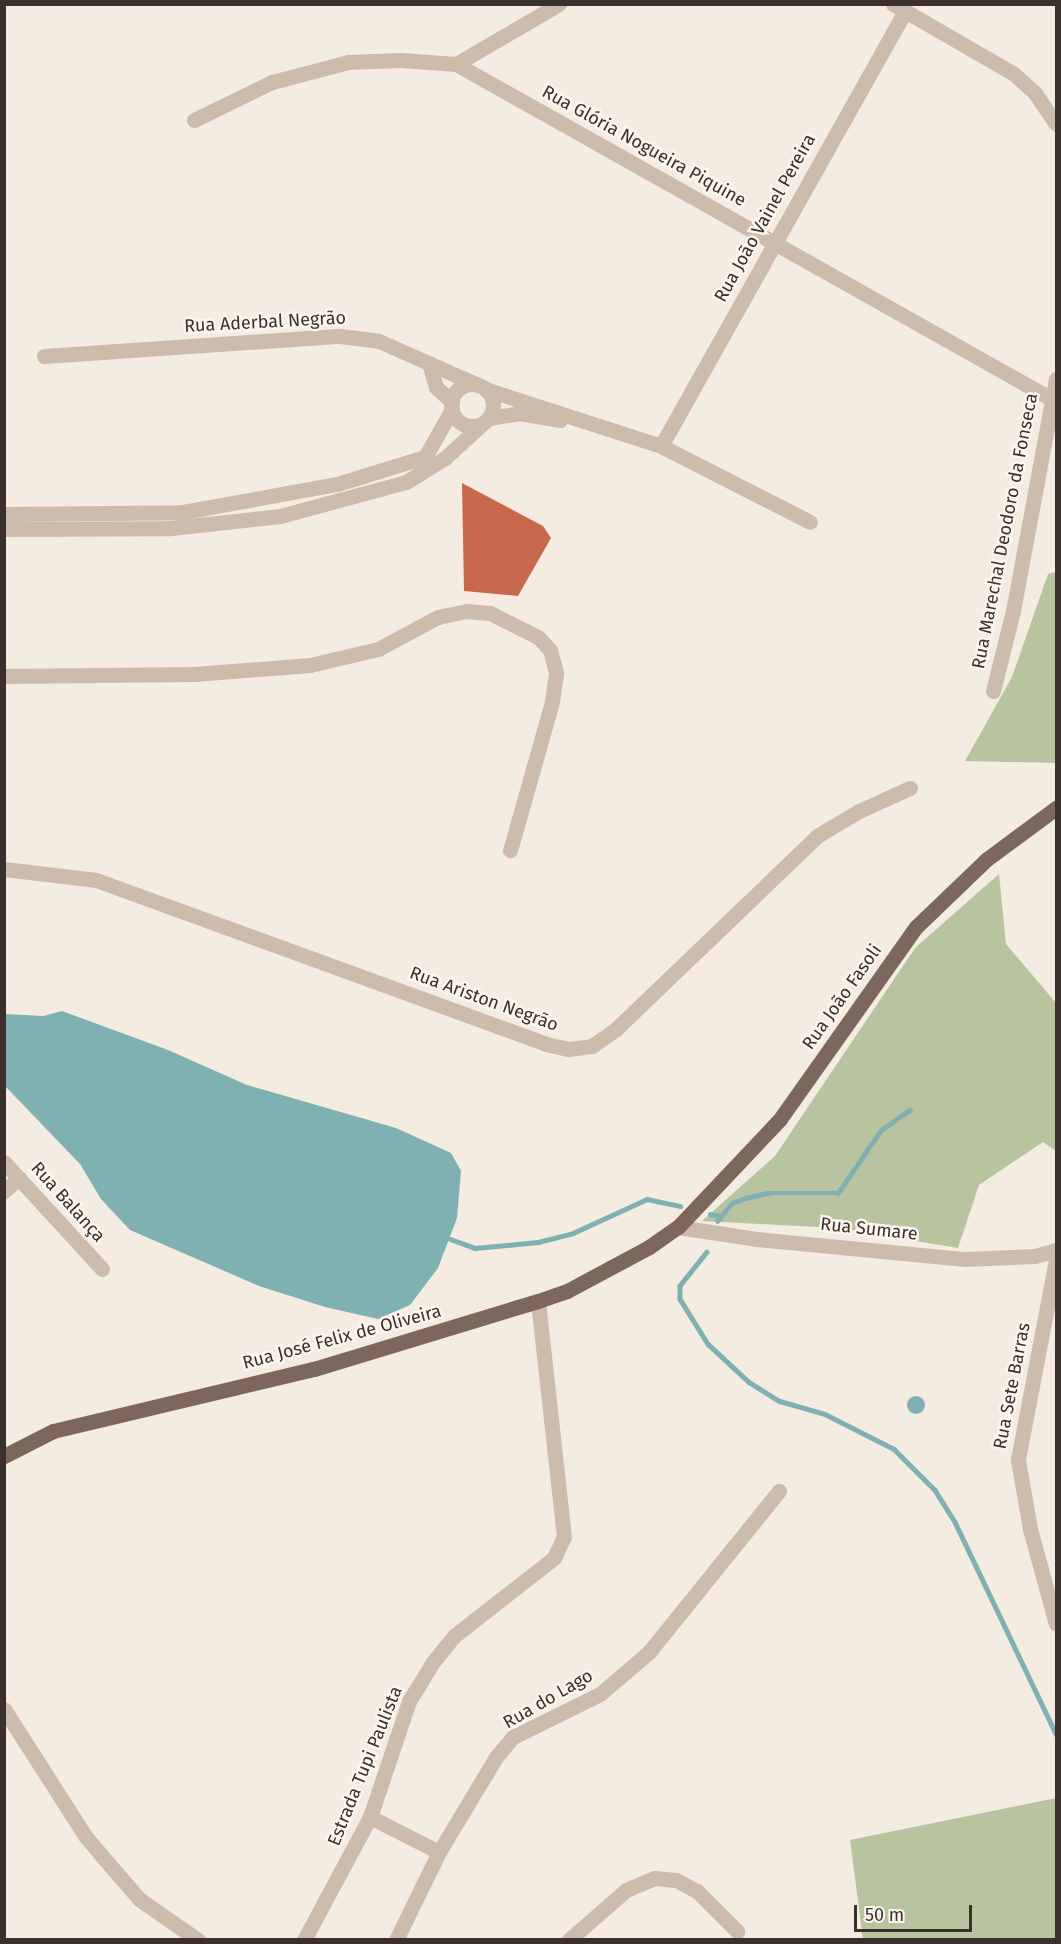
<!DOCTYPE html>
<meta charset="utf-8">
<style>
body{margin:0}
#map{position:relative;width:1061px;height:1944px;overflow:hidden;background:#f4ebe1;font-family:"Fira Sans",sans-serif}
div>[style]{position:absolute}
.green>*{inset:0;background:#b8c4a0}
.water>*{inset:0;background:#7fb0b2}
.round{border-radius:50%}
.stream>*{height:4.5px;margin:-2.25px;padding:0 2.25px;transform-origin:2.25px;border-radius:2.25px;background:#7fb0b2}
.building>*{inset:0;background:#c8694b}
.minor>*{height:15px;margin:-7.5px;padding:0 7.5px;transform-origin:7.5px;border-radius:7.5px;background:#cdbbac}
.minor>.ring{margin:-7.5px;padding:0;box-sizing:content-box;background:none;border:15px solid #cdbbac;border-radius:50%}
.major>*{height:15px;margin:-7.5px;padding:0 7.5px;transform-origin:7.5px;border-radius:7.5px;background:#7d675c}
span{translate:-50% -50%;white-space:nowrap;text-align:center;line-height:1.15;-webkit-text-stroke:5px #fbf5ee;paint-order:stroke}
.street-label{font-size:18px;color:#3b302b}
.frame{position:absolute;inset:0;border:6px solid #3b302b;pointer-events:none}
.scale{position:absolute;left:854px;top:1905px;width:118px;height:27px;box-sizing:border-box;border:3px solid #3b302b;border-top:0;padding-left:8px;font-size:18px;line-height:21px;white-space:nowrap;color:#3b302b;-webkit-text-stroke:4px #fbf5ee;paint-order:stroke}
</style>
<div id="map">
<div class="green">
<i style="clip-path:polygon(1056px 572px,1056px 763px,965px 761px,1012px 677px,1048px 574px)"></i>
<i style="clip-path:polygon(999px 874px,1006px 944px,1056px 1003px,1056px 1151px,1043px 1142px,979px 1185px,958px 1248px,837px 1228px,702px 1221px,775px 1156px,915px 948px)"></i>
<i style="clip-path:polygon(1056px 1798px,1056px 1939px,863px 1939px,850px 1840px)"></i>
</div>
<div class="water">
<i style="clip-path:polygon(62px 1011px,168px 1050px,247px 1085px,396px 1128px,451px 1153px,461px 1171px,457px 1218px,438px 1268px,410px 1305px,378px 1319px,325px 1307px,259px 1286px,130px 1230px,101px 1199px,80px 1164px,5px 1086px,5px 1014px,43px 1016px)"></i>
<i class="round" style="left:907px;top:1396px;width:18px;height:18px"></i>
</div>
<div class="stream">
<i style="left:710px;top:1214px;width:10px;rotate:11deg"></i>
<i style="left:717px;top:1221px;width:23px;rotate:-50deg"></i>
<i style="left:732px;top:1203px;width:15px;rotate:-20deg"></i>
<i style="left:746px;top:1198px;width:23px;rotate:-13deg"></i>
<i style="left:768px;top:1193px;width:70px"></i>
<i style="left:838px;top:1193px;width:76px;rotate:-55.7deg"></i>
<i style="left:881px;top:1130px;width:35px;rotate:-35deg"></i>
<i style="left:445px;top:1237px;width:32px;rotate:20deg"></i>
<i style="left:475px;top:1248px;width:63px;rotate:-5.4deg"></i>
<i style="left:538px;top:1242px;width:36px;rotate:-14deg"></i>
<i style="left:573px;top:1233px;width:81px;rotate:-24.7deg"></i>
<i style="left:647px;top:1199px;width:34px;rotate:12deg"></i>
<i style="left:707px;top:1252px;width:43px;rotate:128.5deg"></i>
<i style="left:680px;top:1286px;width:13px;rotate:90deg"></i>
<i style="left:680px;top:1299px;width:53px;rotate:58.1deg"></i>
<i style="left:708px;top:1344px;width:56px;rotate:42.8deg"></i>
<i style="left:749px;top:1382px;width:36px;rotate:32deg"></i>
<i style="left:780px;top:1401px;width:47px;rotate:16.1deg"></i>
<i style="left:825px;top:1414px;width:77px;rotate:26.9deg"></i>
<i style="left:894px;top:1449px;width:58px;rotate:45deg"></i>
<i style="left:935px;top:1490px;width:38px;rotate:58deg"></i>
<i style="left:955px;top:1522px;width:235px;rotate:64.5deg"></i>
</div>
<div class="building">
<i style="clip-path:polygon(462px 483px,543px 526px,551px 538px,518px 596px,464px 591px)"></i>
</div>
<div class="minor">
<i style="left:893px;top:4px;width:140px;rotate:30deg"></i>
<i style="left:1014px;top:74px;width:28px;rotate:42deg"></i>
<i style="left:1035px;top:93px;width:37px;rotate:56deg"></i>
<i style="left:456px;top:64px;width:119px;rotate:-30.2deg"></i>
<i style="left:194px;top:120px;width:87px;rotate:-26deg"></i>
<i style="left:272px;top:82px;width:79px;rotate:-14.7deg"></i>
<i style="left:348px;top:62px;width:53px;rotate:-2.2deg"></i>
<i style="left:401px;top:60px;width:55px;rotate:4.2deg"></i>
<i style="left:456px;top:64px;width:681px;rotate:29.35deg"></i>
<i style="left:44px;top:356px;width:297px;rotate:-3.9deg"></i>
<i style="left:340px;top:336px;width:39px;rotate:7deg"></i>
<i style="left:379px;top:341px;width:108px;rotate:24deg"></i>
<i style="left:429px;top:363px;width:25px;rotate:74deg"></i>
<i style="left:436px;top:387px;width:22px;rotate:43deg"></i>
<i class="ring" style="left:451px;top:384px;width:27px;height:27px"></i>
<i style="left:485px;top:389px;width:185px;rotate:17.9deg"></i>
<i style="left:661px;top:446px;width:167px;rotate:27deg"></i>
<i style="left:489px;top:418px;width:30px;rotate:-9deg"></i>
<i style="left:519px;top:413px;width:42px;rotate:9.7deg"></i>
<i style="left:661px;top:446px;width:498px;rotate:-60.7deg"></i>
<i style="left:4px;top:514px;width:179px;rotate:-0.6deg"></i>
<i style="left:183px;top:512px;width:157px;rotate:-10.3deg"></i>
<i style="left:337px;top:484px;width:92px;rotate:-17.1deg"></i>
<i style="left:425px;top:457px;width:55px;rotate:-60.6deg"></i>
<i style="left:4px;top:529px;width:167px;rotate:-0.3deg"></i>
<i style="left:171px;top:528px;width:110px;rotate:-6.3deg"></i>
<i style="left:280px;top:516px;width:131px;rotate:-15.1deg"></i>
<i style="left:406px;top:482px;width:46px;rotate:-31.6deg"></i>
<i style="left:445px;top:458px;width:52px;rotate:-42.6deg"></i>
<i style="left:4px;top:676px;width:190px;rotate:-0.6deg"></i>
<i style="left:194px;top:674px;width:116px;rotate:-4.4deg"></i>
<i style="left:310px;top:665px;width:70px;rotate:-13.2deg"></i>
<i style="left:378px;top:649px;width:68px;rotate:-28.1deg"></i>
<i style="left:438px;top:617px;width:29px;rotate:-12deg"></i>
<i style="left:466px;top:611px;width:24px;rotate:5deg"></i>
<i style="left:490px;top:613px;width:54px;rotate:26.6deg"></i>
<i style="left:538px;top:637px;width:18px;rotate:47deg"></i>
<i style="left:550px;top:650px;width:24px;rotate:75deg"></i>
<i style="left:556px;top:673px;width:29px;rotate:98deg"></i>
<i style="left:552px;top:702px;width:154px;rotate:105.8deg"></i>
<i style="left:993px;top:691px;width:82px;rotate:-76deg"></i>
<i style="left:1013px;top:611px;width:236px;rotate:-79.5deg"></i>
<i style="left:4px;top:869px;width:93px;rotate:6.8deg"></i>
<i style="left:96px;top:880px;width:479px;rotate:20deg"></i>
<i style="left:546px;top:1044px;width:23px;rotate:13deg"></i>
<i style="left:568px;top:1049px;width:24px;rotate:-7deg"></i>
<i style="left:592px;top:1046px;width:29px;rotate:-35deg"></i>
<i style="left:616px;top:1029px;width:279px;rotate:-43.8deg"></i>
<i style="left:817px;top:836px;width:49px;rotate:-30.8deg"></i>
<i style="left:859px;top:811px;width:56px;rotate:-24.3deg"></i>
<i style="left:4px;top:1162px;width:145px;rotate:47.5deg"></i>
<i style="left:4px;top:1191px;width:20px;rotate:-41deg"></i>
<i style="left:678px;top:1227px;width:79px;rotate:8.7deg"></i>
<i style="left:756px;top:1239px;width:210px;rotate:5.5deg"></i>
<i style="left:965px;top:1259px;width:70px;rotate:-2.5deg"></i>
<i style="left:1035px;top:1256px;width:22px;rotate:-16deg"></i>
<i style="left:1056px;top:1260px;width:204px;rotate:100.8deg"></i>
<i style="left:1018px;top:1460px;width:70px;rotate:80.1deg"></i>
<i style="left:1030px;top:1529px;width:98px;rotate:74.7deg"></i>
<i style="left:4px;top:1709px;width:152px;rotate:57.4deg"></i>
<i style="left:86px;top:1837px;width:43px;rotate:49.7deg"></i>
<i style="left:114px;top:1870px;width:38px;rotate:49deg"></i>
<i style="left:139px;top:1899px;width:72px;rotate:34.8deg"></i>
<i style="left:370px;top:1817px;width:77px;rotate:26.9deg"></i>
<i style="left:304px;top:1940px;width:140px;rotate:-61.8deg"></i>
<i style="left:370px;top:1817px;width:122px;rotate:-71.4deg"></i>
<i style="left:409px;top:1701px;width:46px;rotate:-58.4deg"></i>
<i style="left:433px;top:1662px;width:33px;rotate:-51deg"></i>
<i style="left:454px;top:1636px;width:127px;rotate:-38deg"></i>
<i style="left:554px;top:1558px;width:23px;rotate:-65deg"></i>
<i style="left:564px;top:1537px;width:237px;rotate:-96.3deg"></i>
<i style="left:396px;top:1940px;width:98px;rotate:-64deg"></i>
<i style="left:439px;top:1852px;width:111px;rotate:-59deg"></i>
<i style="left:496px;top:1757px;width:26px;rotate:-50deg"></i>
<i style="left:513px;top:1737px;width:97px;rotate:-26.3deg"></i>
<i style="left:600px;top:1694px;width:65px;rotate:-40.6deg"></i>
<i style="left:649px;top:1652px;width:207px;rotate:-51.1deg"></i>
<i style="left:569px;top:1940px;width:76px;rotate:-41.3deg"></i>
<i style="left:626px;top:1890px;width:30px;rotate:-23deg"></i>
<i style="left:654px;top:1878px;width:22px;rotate:5deg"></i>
<i style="left:676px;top:1880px;width:24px;rotate:28deg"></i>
<i style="left:697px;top:1891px;width:57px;rotate:45deg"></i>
</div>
<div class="major">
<i style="left:4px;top:1456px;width:55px;rotate:-27deg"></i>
<i style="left:53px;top:1431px;width:268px;rotate:-13.4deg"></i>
<i style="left:314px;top:1369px;width:234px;rotate:-16.9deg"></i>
<i style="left:538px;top:1301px;width:31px;rotate:-19deg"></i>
<i style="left:567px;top:1291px;width:93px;rotate:-28.2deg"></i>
<i style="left:649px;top:1247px;width:35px;rotate:-35deg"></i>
<i style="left:678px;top:1227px;width:149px;rotate:-46.6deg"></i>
<i style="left:780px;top:1119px;width:235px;rotate:-54.7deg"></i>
<i style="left:916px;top:927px;width:98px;rotate:-43.8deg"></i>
<i style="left:987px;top:859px;width:86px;rotate:-36.5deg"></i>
</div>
<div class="street-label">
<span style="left:644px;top:146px;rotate:29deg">Rua Glória Nogueira Piquine</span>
<span style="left:765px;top:218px;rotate:-61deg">Rua João Vainel Pereira</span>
<span style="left:265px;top:322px;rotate:-3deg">Rua Aderbal Negrão</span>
<span style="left:1005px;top:531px;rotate:-79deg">Rua Marechal Deodoro da Fonseca</span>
<span style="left:842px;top:997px;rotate:-55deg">Rua João Fasoli</span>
<span style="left:484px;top:999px;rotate:20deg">Rua Ariston Negrão</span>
<span style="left:68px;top:1202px;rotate:48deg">Rua Balança</span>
<span style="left:869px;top:1229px;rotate:6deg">Rua Sumare</span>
<span style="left:342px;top:1337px;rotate:-15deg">Rua José Felix de Oliveira</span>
<span style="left:1012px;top:1386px;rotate:-79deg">Rua Sete Barras</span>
<span style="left:548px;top:1699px;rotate:-30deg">Rua do Lago</span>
<span style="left:365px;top:1766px;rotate:-68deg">Estrada Tupi Paulista</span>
</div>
<div class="frame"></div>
<div class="scale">50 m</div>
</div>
